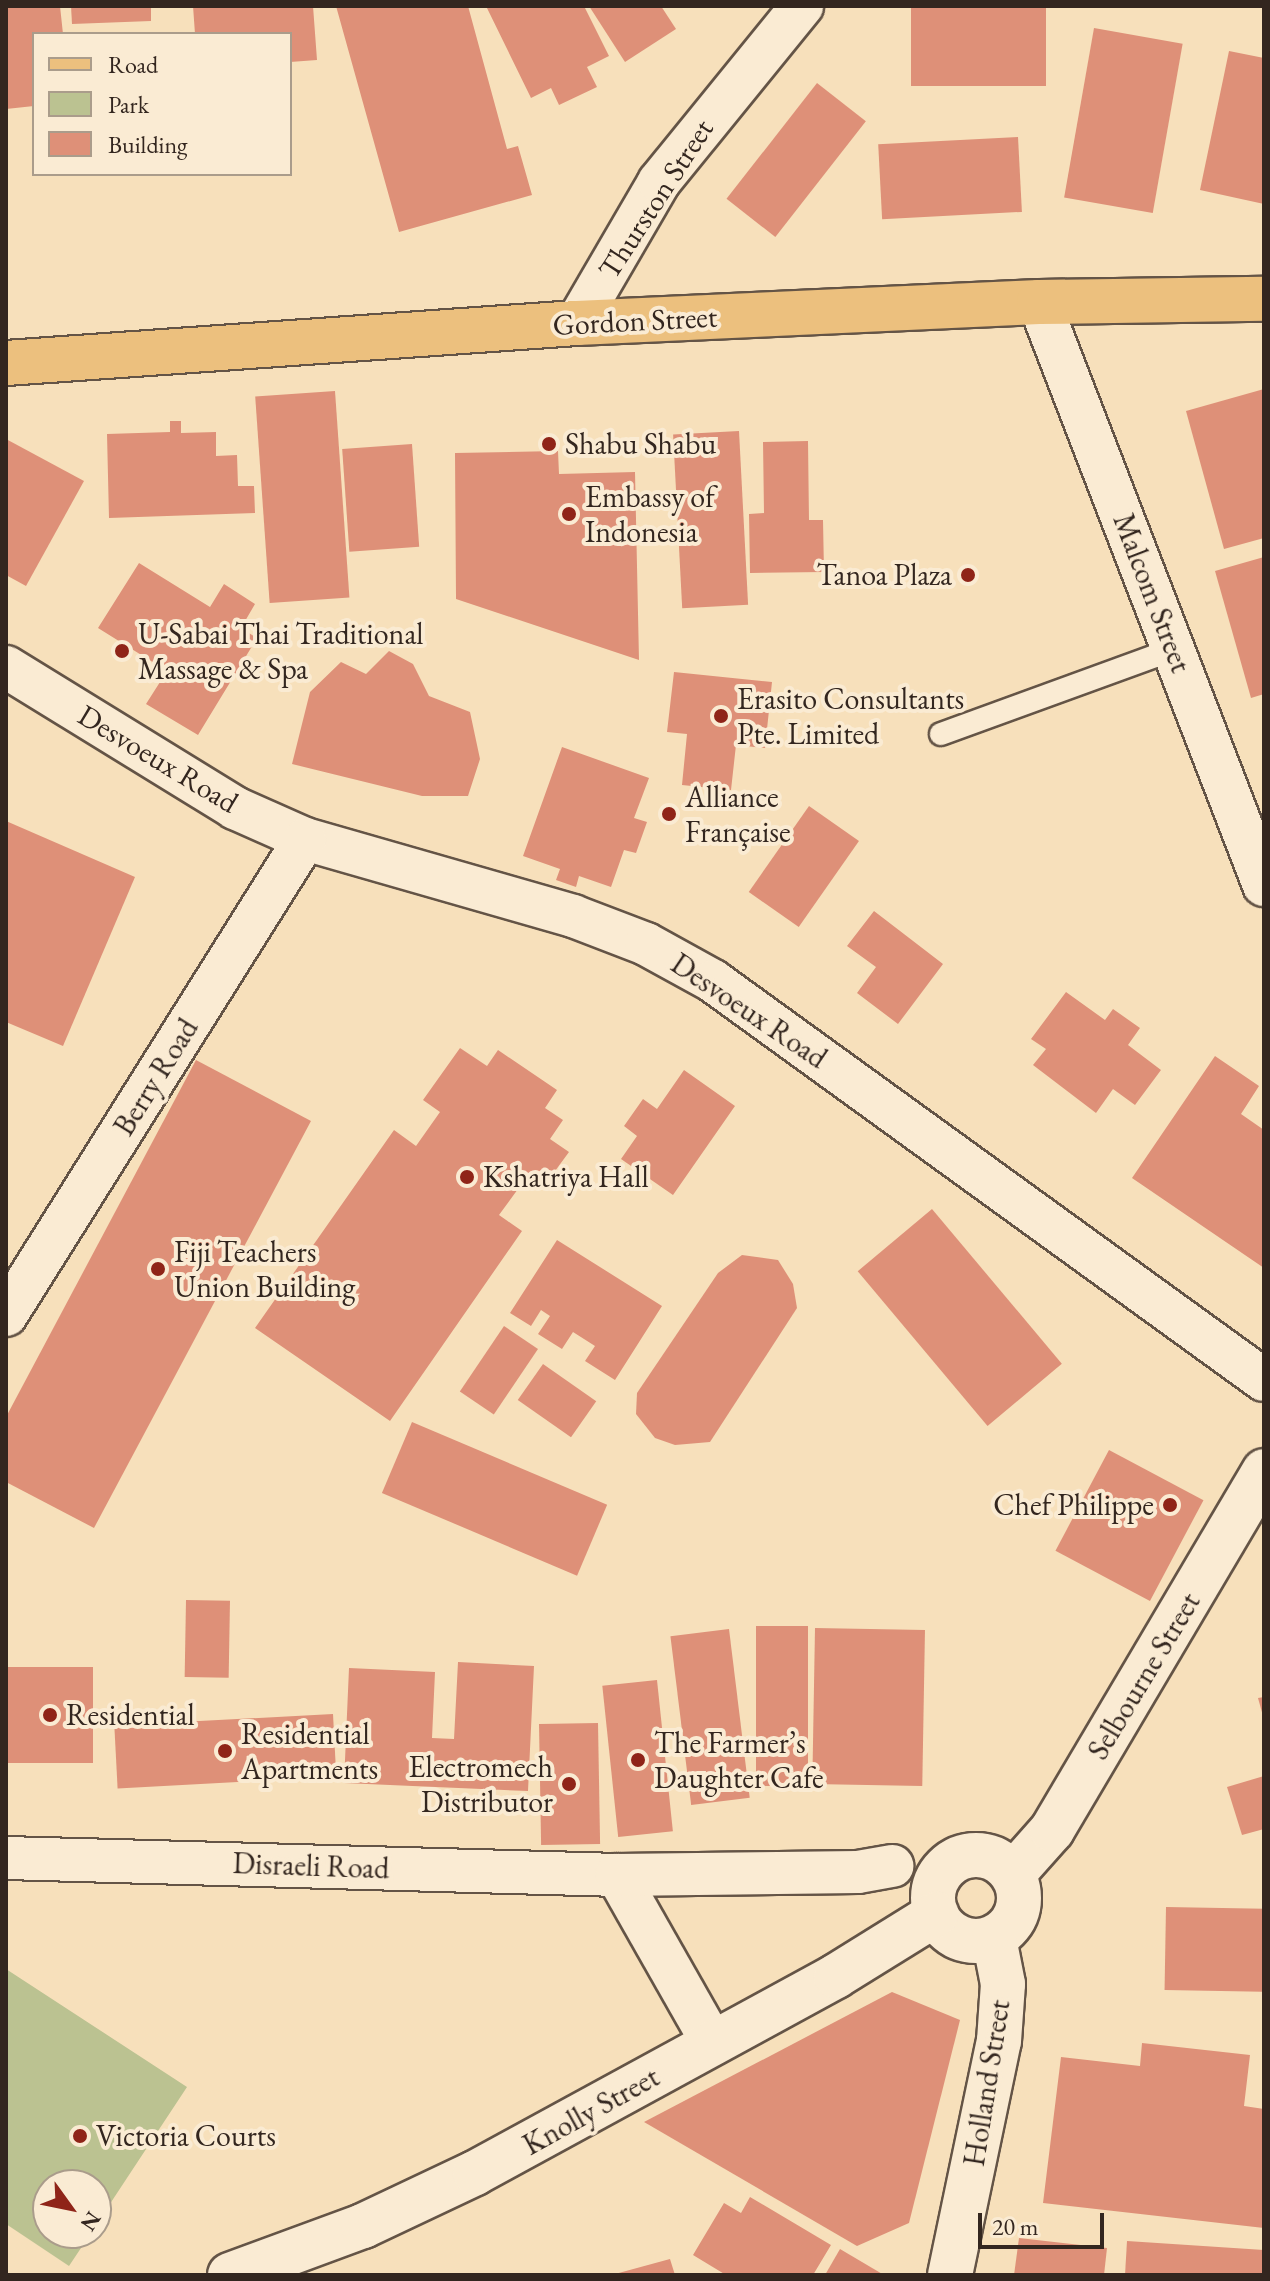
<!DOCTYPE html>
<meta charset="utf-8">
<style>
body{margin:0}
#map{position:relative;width:1270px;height:2281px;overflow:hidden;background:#f7e0bb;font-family:"EB Garamond",serif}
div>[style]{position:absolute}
.green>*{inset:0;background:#bbc291}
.building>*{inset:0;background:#de9078;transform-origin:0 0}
.roads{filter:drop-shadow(2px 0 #645446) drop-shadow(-2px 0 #645446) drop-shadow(0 2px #645446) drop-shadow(0 -2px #645446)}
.service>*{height:22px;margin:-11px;padding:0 11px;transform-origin:11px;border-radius:11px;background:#faebd3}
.minor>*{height:42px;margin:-21px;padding:0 21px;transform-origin:21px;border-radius:21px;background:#faebd3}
.secondary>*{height:44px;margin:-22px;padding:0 22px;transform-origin:22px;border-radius:22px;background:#faebd3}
.secondary>.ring{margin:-22px;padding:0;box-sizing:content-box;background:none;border:44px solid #faebd3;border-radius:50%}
.primary>*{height:44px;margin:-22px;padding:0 22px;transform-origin:22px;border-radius:22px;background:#ecc07e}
.dots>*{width:22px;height:22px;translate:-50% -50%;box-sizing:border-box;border:4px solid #faebd3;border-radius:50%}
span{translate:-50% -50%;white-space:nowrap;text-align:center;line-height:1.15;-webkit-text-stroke:8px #faebd3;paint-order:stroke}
.street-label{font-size:30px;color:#33261f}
.poi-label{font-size:30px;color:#33261f}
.left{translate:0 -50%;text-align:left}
.right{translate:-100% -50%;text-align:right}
.frame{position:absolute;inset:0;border:8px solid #33261f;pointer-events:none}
.legend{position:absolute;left:32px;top:32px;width:260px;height:144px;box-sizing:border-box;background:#faebd3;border:2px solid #aa9c8b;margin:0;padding:10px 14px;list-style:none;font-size:24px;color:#33261f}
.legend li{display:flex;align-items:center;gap:16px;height:40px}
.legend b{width:40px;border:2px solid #aa9c8b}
.north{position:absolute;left:32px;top:2169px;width:80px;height:80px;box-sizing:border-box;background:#faebd3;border:2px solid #aa9c8b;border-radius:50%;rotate:123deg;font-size:22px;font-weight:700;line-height:32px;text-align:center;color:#33261f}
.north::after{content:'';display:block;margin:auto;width:28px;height:36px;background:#8f2418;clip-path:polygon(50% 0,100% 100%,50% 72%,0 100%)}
.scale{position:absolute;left:978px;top:2213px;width:126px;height:36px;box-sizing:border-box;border:4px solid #33261f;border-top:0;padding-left:10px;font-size:24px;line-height:28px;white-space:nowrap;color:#33261f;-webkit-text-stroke:6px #faebd3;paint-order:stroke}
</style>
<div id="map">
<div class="green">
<i style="clip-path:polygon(6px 1969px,187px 2087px,96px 2225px,96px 2185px,48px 2185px,48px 2233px,91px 2233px,69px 2266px,6px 2224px)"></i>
</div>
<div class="building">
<i style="clip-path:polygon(6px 6px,60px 6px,63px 34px,34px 34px,34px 106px,6px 109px)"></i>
<i style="clip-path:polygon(71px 6px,151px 6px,151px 21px,72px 24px)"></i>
<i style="clip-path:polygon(193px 6px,313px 6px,317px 60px,290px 62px,290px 34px,195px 34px)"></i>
<i style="clip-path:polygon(336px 6px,468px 6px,507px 149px,518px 146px,532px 195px,399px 232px)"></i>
<i style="clip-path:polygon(486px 6px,584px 6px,609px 56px,587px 67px,597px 87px,559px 105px,551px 88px,531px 98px)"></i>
<i style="clip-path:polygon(589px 6px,661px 6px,676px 29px,625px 62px)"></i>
<i style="left:911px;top:6px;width:135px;height:80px"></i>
<i style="left:1094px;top:28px;width:90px;height:172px;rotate:10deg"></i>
<i style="clip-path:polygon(1229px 51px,1264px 58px,1264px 204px,1200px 190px)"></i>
<i style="left:817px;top:83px;width:62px;height:147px;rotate:38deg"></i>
<i style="left:1018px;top:137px;width:75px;height:140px;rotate:87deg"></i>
<i style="clip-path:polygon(1264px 389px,1264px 538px,1224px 549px,1186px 411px)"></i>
<i style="left:335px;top:391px;width:207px;height:80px;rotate:86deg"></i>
<i style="clip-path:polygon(170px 421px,181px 421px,181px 433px,216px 432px,216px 456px,237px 455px,238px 486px,254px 486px,255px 513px,109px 518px,107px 434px,170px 432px)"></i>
<i style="left:739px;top:431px;width:174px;height:66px;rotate:87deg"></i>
<i style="clip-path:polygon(6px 439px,84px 481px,26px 586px,6px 575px)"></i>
<i style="clip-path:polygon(808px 441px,809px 520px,823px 520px,824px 572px,750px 573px,749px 514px,764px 513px,763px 442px)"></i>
<i style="left:412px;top:444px;width:103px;height:70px;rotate:86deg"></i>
<i style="clip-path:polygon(558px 451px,559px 474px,635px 472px,639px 660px,456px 599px,455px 453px)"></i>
<i style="clip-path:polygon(1264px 557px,1264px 694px,1251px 698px,1215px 571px)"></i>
<i style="clip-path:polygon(139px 563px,210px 607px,224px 584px,255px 604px,241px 628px,257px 638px,198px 735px,146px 704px,167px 671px,98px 628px)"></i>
<i style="clip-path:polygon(389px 651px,413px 664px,429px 696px,470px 712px,480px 759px,468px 796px,422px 796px,292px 764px,310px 692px,341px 662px,366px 674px)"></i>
<i style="clip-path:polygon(674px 672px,772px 682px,765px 748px,736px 745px,731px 790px,682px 785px,687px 734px,667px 732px)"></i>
<i style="clip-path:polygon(562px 747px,649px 778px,634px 818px,647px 822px,636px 853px,624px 850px,611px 887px,579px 876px,576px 887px,556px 880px,560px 869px,523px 856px)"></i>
<i style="left:809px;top:806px;width:61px;height:105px;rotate:35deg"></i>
<i style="clip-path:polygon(6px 821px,135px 877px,63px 1046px,6px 1022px)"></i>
<i style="clip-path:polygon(874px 911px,943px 964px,898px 1024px,857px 993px,876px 967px,847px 946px)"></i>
<i style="clip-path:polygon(1066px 992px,1105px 1020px,1113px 1009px,1140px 1028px,1128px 1045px,1161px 1070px,1135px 1105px,1113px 1089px,1096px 1113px,1033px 1065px,1046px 1049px,1031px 1039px)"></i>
<i style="clip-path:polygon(460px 1048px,487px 1066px,498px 1050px,557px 1090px,545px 1108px,563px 1120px,550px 1139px,569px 1152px,547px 1182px,531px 1171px,499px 1215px,522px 1231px,390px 1421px,255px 1328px,394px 1130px,416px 1146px,440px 1112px,423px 1100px)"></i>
<i style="clip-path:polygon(1215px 1056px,1259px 1086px,1241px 1114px,1264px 1130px,1264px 1268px,1132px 1178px)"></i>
<i style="clip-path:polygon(196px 1060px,311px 1121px,94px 1528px,6px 1482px,6px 1417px)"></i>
<i style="clip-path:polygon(684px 1070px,735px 1106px,673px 1195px,621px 1159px,637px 1136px,624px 1126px,643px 1099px,657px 1109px)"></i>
<i style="left:932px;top:1209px;width:202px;height:97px;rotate:50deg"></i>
<i style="clip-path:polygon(557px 1240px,662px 1306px,615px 1380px,585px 1361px,595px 1346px,573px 1332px,562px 1349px,538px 1334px,550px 1316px,541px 1310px,531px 1326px,510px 1313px)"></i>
<i style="clip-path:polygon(742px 1255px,778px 1260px,793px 1284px,797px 1308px,710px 1442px,675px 1445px,655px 1438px,636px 1414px,637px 1393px,718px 1273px)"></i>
<i style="left:504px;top:1326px;width:41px;height:79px;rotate:34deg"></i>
<i style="left:543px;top:1364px;width:65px;height:44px;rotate:35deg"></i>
<i style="left:412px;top:1422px;width:212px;height:77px;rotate:23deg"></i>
<i style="left:1109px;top:1450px;width:107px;height:114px;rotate:28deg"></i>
<i style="left:186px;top:1600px;width:44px;height:77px;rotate:1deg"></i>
<i style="left:756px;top:1626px;width:52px;height:160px"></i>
<i style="left:815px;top:1628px;width:110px;height:156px;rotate:1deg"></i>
<i style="left:729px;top:1629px;width:170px;height:59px;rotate:83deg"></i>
<i style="clip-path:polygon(458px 1662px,534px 1666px,528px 1791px,344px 1783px,349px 1668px,435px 1672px,432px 1738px,454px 1739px)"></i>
<i style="left:8px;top:1667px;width:85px;height:96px"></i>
<i style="left:657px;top:1680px;width:152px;height:55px;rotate:84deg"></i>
<i style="clip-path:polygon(1264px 1697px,1264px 1715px,1263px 1716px,1258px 1698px)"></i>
<i style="left:333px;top:1714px;width:63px;height:219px;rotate:87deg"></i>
<i style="left:598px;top:1723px;width:121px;height:59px;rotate:89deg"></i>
<i style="clip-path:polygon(1264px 1776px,1264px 1829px,1242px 1835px,1227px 1787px)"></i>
<i style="left:1166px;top:1907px;width:98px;height:83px;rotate:1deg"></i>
<i style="clip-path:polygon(892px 1992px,960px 2020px,909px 2223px,857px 2246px,644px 2122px)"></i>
<i style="clip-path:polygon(1142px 2043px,1250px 2055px,1244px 2106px,1264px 2109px,1264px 2228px,1043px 2203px,1061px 2057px,1140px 2066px)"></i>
<i style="clip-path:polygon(750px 2197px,831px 2245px,813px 2275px,726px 2275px,693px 2255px,724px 2203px,741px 2213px)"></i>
<i style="clip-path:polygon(1019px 2238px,1107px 2248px,1104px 2275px,1014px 2275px)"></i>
<i style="clip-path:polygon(1127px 2241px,1264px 2250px,1264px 2275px,1125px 2275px)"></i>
<i style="clip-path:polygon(840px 2249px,884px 2275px,825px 2275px)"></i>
<i style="clip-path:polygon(670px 2259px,675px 2275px,616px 2275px,615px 2274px)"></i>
</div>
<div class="roads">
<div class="service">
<i style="left:941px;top:734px;width:248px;rotate:-20deg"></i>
</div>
<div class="minor">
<i style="left:1039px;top:302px;width:625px;rotate:68.9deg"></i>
<i style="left:577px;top:323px;width:163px;rotate:-59.8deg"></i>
<i style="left:659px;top:182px;width:227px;rotate:-50.9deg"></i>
<i style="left:6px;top:667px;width:269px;rotate:31.6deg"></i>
<i style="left:235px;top:808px;width:77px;rotate:23.9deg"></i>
<i style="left:305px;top:839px;width:279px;rotate:16deg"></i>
<i style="left:573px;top:916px;width:78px;rotate:21deg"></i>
<i style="left:646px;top:944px;width:77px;rotate:28.9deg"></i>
<i style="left:713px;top:981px;width:680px;rotate:35.91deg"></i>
<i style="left:6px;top:1315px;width:562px;rotate:-57.86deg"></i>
<i style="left:6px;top:1858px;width:611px;rotate:1.59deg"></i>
<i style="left:617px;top:1875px;width:194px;rotate:60.4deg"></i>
<i style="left:617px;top:1875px;width:241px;rotate:-0.7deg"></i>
<i style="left:858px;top:1872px;width:35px;rotate:-10deg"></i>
</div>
<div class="secondary">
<i class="ring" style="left:933px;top:1855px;width:42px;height:42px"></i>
<i style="left:1013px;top:1874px;width:59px;rotate:-48.4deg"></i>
<i style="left:1052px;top:1830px;width:417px;rotate:-59.4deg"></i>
<i style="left:230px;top:2275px;width:142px;rotate:-20.2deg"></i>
<i style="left:363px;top:2226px;width:124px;rotate:-25.3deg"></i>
<i style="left:475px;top:2173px;width:411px;rotate:-28.6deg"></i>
<i style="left:836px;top:1976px;width:118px;rotate:-31.8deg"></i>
<i style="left:950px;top:2275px;width:239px;rotate:-78.2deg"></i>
<i style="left:999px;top:2041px;width:57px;rotate:-86deg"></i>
<i style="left:1003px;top:1984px;width:47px;rotate:-101.1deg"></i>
</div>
<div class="primary">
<i style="left:6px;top:363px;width:572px;rotate:-4.01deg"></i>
<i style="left:577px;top:323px;width:462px;rotate:-2.6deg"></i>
<i style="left:1039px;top:302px;width:225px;rotate:-0.8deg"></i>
</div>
</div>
<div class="dots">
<i style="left:549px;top:444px;background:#8f2418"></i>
<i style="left:569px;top:514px;background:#8f2418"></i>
<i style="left:968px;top:575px;background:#8f2418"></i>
<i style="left:122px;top:651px;background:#8f2418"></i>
<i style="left:721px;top:716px;background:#8f2418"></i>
<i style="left:669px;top:814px;background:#8f2418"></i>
<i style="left:467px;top:1177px;background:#8f2418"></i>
<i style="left:158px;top:1269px;background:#8f2418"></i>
<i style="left:1170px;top:1505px;background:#8f2418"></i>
<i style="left:50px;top:1715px;background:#8f2418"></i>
<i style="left:225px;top:1751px;background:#8f2418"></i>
<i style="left:638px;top:1760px;background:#8f2418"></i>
<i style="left:569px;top:1784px;background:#8f2418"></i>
<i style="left:80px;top:2136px;background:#8f2418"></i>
</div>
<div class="street-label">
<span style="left:656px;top:199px;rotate:-57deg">Thurston Street</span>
<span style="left:635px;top:321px;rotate:-3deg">Gordon Street</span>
<span style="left:1152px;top:593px;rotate:69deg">Malcom Street</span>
<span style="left:158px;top:759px;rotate:31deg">Desvoeux Road</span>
<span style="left:749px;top:1011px;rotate:34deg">Desvoeux Road</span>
<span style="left:156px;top:1077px;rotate:-58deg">Berry Road</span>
<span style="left:1144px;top:1676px;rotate:-59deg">Selbourne Street</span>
<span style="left:311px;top:1866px;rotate:2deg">Disraeli Road</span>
<span style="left:987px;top:2083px;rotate:-81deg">Holland Street</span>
<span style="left:591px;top:2111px;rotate:-29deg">Knolly Street</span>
</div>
<div class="poi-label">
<span class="left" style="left:565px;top:444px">Shabu Shabu</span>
<span class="left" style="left:585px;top:514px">Embassy of<br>Indonesia</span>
<span class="right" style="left:952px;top:575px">Tanoa Plaza</span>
<span class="left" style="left:138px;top:651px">U-Sabai Thai Traditional<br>Massage &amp; Spa</span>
<span class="left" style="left:737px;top:716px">Erasito Consultants<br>Pte. Limited</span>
<span class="left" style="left:685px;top:814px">Alliance<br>Française</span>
<span class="left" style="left:483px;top:1177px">Kshatriya Hall</span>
<span class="left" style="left:174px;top:1269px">Fiji Teachers<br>Union Building</span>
<span class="right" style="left:1154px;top:1505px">Chef Philippe</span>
<span class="left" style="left:66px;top:1715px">Residential</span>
<span class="left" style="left:241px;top:1751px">Residential<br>Apartments</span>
<span class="left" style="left:654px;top:1760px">The Farmer’s<br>Daughter Cafe</span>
<span class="right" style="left:553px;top:1784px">Electromech<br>Distributor</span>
<span class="left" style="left:96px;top:2136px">Victoria Courts</span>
</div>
<div class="frame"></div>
<ul class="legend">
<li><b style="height:10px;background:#ecc07e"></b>Road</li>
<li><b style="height:22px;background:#bbc291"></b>Park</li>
<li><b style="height:22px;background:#de9078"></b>Building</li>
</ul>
<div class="north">N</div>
<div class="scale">20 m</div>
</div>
